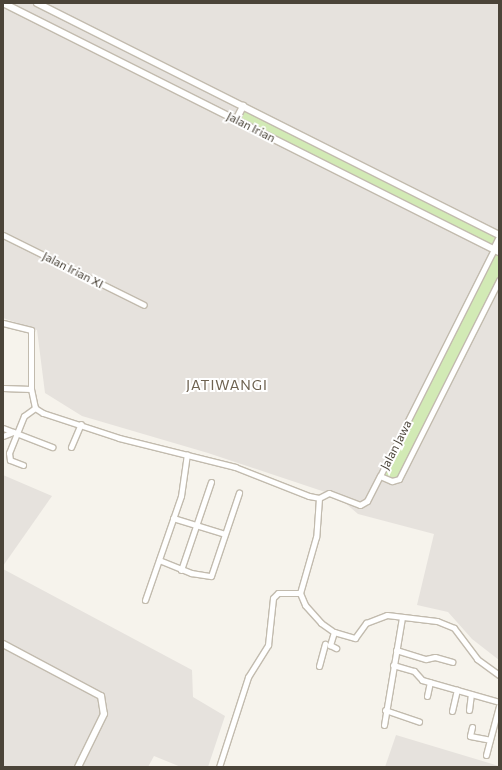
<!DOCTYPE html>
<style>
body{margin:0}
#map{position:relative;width:502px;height:770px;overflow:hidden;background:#f6f3ec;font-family:Commissioner,sans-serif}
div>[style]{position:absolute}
.industrial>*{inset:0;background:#e6e2dd}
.green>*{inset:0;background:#d2eab5}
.roads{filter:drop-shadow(1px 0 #c2bbae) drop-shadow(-1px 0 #c2bbae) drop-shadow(0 1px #c2bbae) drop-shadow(0 -1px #c2bbae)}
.minor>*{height:5px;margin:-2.5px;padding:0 2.5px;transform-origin:2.5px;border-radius:2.5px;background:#fff}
.tertiary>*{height:6px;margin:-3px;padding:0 3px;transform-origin:3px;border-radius:3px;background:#fff}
span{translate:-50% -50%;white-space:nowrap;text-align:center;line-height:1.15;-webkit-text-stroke:4px #fff;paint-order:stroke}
.street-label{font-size:12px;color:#4b4439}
.quarter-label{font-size:14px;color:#6e6250;letter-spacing:1px}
.frame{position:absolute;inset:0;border:4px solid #4b4439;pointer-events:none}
</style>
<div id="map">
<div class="industrial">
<i style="clip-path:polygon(3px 3px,499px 3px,499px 660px,472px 639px,448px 612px,417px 605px,434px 534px,358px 514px,337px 496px,208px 453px,82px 416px,45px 393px,37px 330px,3px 318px)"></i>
<i style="clip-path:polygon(3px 475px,52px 496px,3px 566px)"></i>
<i style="clip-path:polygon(3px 569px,192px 670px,193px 697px,225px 716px,208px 767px,181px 767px,154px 756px,148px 767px,3px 767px)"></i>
<i style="clip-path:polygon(396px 735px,499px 766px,499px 767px,385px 767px)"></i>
</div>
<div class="green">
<i style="clip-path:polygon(243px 106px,499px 235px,494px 249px,499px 252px,499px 280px,396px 482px,380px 476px,494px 249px,236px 120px)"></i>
</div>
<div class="roads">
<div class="minor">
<i style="left:3px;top:235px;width:157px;rotate:26.4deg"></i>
<i style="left:3px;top:323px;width:29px;rotate:14deg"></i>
<i style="left:31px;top:330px;width:59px;rotate:90deg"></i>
<i style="left:31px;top:389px;width:19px;rotate:78deg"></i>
<i style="left:35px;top:408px;width:9px;rotate:32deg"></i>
<i style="left:43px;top:413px;width:80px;rotate:18.2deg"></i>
<i style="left:119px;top:438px;width:120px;rotate:14deg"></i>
<i style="left:235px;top:467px;width:79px;rotate:21.4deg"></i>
<i style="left:309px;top:496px;width:10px;rotate:11deg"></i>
<i style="left:319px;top:498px;width:11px;rotate:-27deg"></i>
<i style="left:329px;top:493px;width:33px;rotate:21deg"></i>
<i style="left:360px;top:505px;width:8px;rotate:-30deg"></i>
<i style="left:367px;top:501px;width:28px;rotate:-63deg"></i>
<i style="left:380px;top:476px;width:254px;rotate:-63.3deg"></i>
<i style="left:3px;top:388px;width:28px;rotate:2deg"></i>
<i style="left:3px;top:428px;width:53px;rotate:21.2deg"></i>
<i style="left:3px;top:436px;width:11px;rotate:-22deg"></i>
<i style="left:71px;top:447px;width:25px;rotate:-67deg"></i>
<i style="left:23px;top:465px;width:14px;rotate:-159deg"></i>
<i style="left:10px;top:460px;width:7px;rotate:-98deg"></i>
<i style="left:9px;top:453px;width:40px;rotate:-68deg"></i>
<i style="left:24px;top:416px;width:14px;rotate:-36deg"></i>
<i style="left:380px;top:476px;width:13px;rotate:23deg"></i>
<i style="left:392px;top:481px;width:7px;rotate:-16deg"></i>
<i style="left:399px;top:479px;width:223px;rotate:-63.3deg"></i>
<i style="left:319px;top:498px;width:39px;rotate:94deg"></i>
<i style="left:316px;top:537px;width:58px;rotate:105.9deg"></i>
<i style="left:300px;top:593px;width:13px;rotate:67deg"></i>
<i style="left:305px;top:605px;width:24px;rotate:48deg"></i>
<i style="left:321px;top:623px;width:16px;rotate:35deg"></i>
<i style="left:334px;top:632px;width:22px;rotate:16deg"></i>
<i style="left:355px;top:638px;width:19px;rotate:-54deg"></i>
<i style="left:366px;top:623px;width:22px;rotate:-21deg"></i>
<i style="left:387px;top:615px;width:50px;rotate:6.8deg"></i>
<i style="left:437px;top:621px;width:18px;rotate:22deg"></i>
<i style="left:454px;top:628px;width:39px;rotate:53deg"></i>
<i style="left:477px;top:659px;width:27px;rotate:36deg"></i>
<i style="left:173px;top:518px;width:54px;rotate:17.1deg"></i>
<i style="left:159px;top:560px;width:35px;rotate:22deg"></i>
<i style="left:191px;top:573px;width:20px;rotate:9deg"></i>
<i style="left:211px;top:576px;width:88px;rotate:-71.4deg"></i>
<i style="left:181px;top:570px;width:93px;rotate:-71.2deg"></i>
<i style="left:145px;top:600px;width:110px;rotate:-70.9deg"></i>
<i style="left:181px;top:496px;width:42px;rotate:-81.9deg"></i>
<i style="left:334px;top:632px;width:14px;rotate:107deg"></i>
<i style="left:330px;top:645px;width:7px;rotate:27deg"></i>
<i style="left:396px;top:650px;width:31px;rotate:17deg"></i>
<i style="left:426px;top:659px;width:9px;rotate:-13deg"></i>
<i style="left:435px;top:657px;width:18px;rotate:16deg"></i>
<i style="left:393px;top:665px;width:22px;rotate:16deg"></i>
<i style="left:414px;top:671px;width:12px;rotate:48deg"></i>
<i style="left:422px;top:680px;width:80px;rotate:15.9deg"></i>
<i style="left:319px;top:666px;width:23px;rotate:-75deg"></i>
<i style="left:427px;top:696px;width:14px;rotate:-78deg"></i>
<i style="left:385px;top:710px;width:36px;rotate:19deg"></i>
<i style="left:469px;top:710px;width:16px;rotate:-83deg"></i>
<i style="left:452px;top:711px;width:22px;rotate:-77deg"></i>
<i style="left:384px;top:725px;width:109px;rotate:-80.5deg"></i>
<i style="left:472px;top:727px;width:9px;rotate:103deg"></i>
<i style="left:470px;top:736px;width:20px;rotate:11deg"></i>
<i style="left:486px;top:755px;width:51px;rotate:-75.1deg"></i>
<i style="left:219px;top:767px;width:95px;rotate:-72.1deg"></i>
<i style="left:248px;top:677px;width:38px;rotate:-58deg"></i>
<i style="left:268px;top:645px;width:47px;rotate:-83.9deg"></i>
<i style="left:273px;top:598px;width:7px;rotate:-45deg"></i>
<i style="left:278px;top:593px;width:22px"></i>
</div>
<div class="tertiary">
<i style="left:3px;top:3px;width:555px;rotate:26.66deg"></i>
<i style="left:37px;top:3px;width:517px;rotate:26.66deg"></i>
<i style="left:236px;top:120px;width:16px;rotate:-63deg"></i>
<i style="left:494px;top:249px;width:11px;rotate:-63deg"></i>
<i style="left:3px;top:644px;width:111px;rotate:28deg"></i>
<i style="left:101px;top:696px;width:18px;rotate:81deg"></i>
<i style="left:104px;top:714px;width:59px;rotate:116.1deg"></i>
</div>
</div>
<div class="street-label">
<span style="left:251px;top:127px;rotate:27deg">Jalan Irian</span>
<span style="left:73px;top:270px;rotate:27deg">Jalan Irian XI</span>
<span style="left:396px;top:445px;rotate:-63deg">Jalan Jawa</span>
</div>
<div class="quarter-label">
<span style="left:227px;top:385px">JATIWANGI</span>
</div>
<div class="frame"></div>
</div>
